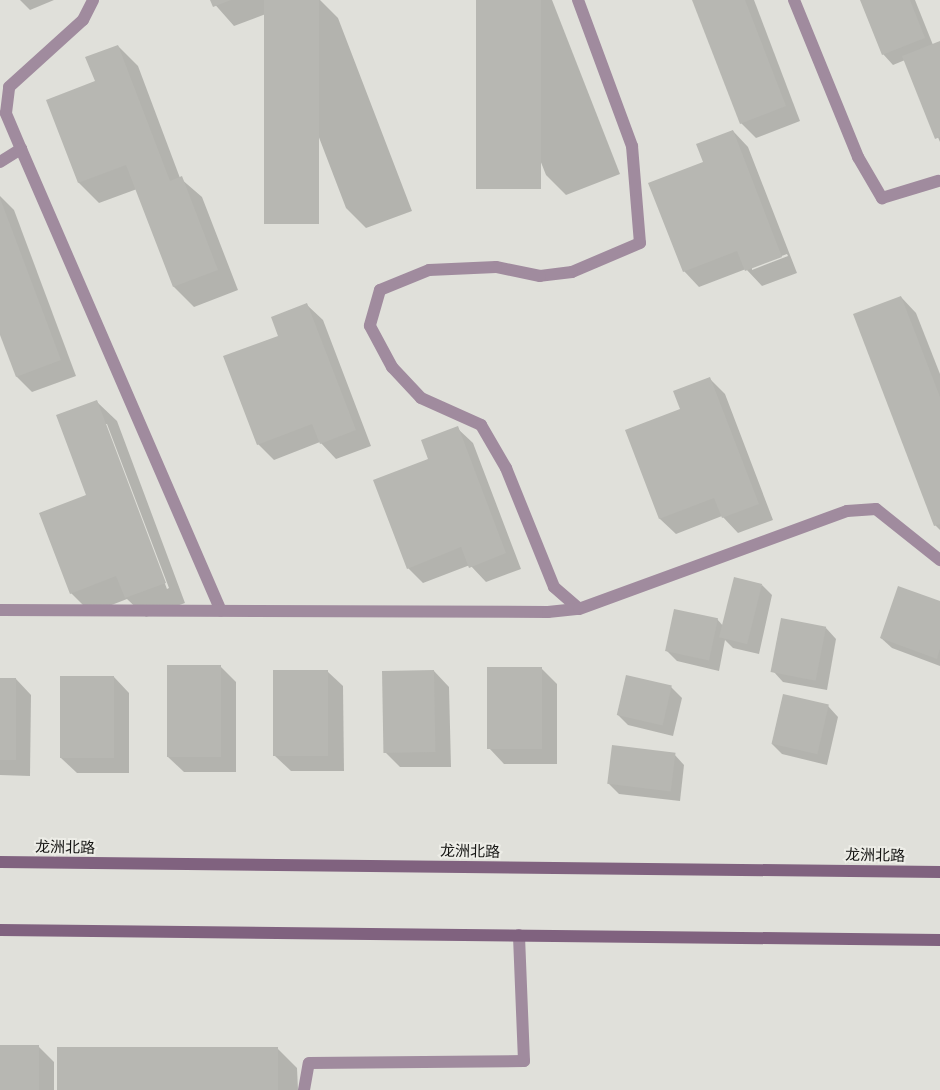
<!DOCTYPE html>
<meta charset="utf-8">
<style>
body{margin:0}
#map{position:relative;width:940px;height:1090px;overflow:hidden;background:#e0e0da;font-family:"PT Sans","Noto Sans SC",sans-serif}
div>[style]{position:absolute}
.shadow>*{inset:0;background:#0003}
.building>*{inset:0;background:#b7b7b2;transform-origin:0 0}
.lane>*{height:12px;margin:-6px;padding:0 6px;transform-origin:6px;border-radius:6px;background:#a08b9e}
.street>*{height:12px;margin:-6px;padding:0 6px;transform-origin:6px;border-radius:6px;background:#a08b9e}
.secondary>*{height:12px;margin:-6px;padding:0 6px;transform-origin:6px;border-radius:6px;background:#80627f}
span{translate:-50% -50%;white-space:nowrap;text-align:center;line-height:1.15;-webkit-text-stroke:4px #edede7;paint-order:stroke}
.street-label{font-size:15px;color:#151513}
</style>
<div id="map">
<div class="shadow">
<i style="clip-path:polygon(20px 0,54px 0,30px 10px)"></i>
<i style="clip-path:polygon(211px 0,320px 0,338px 18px,412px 211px,366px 228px,346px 208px,271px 12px,234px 26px)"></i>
<i style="clip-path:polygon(477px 0,552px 0,620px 174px,566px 195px,546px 175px)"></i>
<i style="clip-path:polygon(694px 0,754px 0,800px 121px,756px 138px,741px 123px)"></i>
<i style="clip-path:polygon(862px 0,915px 0,933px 45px,940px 42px,940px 142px,905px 60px,893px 65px,883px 54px)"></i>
<i style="clip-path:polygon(118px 46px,138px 66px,180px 178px,202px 197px,238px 290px,194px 307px,174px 287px,137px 189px,99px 203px,79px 183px,48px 100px,96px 82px)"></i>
<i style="clip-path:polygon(evenodd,733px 131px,748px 147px,797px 273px,762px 286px,746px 269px,699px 287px,684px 271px,705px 163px,733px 131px,787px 254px,788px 256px,752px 270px,752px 267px,787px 254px)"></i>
<i style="clip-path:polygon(0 196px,14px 210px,76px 376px,32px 392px,17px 377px,0 332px)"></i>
<i style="clip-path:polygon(901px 297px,916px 313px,940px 374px,940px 530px,935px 525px)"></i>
<i style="clip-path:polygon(307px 305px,323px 320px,371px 446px,336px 459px,320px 442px,274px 460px,258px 444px,280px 336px)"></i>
<i style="clip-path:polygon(709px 378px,725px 394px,773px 520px,738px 533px,722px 516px,676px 534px,660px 519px,627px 431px,682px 410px)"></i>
<i style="clip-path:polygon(evenodd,97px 402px,117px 421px,185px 603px,146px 617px,127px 599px,91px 613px,71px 593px,88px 496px,97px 402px,104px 424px,107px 424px,169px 588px,167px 589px,104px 424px)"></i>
<i style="clip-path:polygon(457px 428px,473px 443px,521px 569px,486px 582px,470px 565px,423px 583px,408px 568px,429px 460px)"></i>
<i style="clip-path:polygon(762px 585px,772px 595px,759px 654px,733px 648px,725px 640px,719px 671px,677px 661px,667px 651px,717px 619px,724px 627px)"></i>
<i style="clip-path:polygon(940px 602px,940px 666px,892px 648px,881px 638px)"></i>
<i style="clip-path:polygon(826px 628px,836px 639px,827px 690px,783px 682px,773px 671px)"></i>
<i style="clip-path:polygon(221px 667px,236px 682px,236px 772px,184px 772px,168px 757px)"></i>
<i style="clip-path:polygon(541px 668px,557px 684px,557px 764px,504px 764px,489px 748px)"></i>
<i style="clip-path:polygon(327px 671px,343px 686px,344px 771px,291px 771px,275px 756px)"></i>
<i style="clip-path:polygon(434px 671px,449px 687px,451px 767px,400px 767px,384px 751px)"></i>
<i style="clip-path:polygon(114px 677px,129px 693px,129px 773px,77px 773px,61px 758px)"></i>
<i style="clip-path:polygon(0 679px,16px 679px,31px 695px,30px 776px,0 775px)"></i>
<i style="clip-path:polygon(671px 687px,682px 698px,673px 736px,628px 725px,618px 715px)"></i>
<i style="clip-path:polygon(828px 706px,838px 717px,827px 765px,782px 754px,772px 744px)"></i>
<i style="clip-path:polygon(674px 754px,684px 765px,680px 801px,619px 794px,608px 783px)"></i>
<i style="clip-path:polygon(38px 1046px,54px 1062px,54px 1090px,0 1090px,0 1047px)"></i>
<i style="clip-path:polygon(277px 1048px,297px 1068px,298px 1090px,59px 1090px)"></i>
</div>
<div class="building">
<i style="clip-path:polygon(210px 0,231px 0,213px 7px)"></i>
<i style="left:264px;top:0;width:55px;height:224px"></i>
<i style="left:476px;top:0;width:65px;height:189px"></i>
<i style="clip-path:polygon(692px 0,745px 0,786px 106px,740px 124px)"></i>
<i style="clip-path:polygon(860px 0,910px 0,925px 38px,882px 55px)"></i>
<i style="clip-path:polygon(940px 41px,940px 137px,935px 139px,902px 56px)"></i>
<i style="clip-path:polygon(118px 45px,170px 181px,182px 176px,218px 270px,173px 287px,126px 165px,78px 183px,46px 100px,95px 81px,85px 57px)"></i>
<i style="clip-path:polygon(733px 130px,782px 257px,745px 271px,737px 251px,683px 272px,648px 183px,703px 162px,696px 144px)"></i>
<i style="clip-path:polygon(0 198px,61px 360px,16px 377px,0 335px)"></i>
<i style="clip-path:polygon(901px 296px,940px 397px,940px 524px,934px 526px,853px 314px)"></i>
<i style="clip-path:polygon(307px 303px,356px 430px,320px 444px,312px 424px,257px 445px,223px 356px,278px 336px,271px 317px)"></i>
<i style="clip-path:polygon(710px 377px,759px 504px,722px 518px,714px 498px,659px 519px,625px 430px,680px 409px,673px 391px)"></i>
<i style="clip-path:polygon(97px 400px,166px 583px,125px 598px,116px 576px,70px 594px,39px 513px,86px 495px,56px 415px)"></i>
<i style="clip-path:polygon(458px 426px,506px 553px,469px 568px,461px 547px,407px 569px,373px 480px,428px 459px,421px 440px)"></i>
<i style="left:734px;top:577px;width:29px;height:62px;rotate:14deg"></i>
<i style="clip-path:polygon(898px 586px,940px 601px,940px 649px,937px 659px,880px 638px)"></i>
<i style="left:674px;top:609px;width:45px;height:43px;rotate:12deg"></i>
<i style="left:781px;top:618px;width:46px;height:55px;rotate:11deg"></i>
<i style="left:167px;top:665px;width:54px;height:92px"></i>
<i style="left:487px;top:667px;width:55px;height:82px"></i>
<i style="left:273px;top:670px;width:55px;height:86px"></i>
<i style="left:434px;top:670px;width:82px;height:52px;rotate:89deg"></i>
<i style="left:626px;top:675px;width:47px;height:41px;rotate:13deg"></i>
<i style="left:60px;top:676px;width:54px;height:82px"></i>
<i style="left:0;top:678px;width:16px;height:82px"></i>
<i style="left:783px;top:694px;width:47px;height:51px;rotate:13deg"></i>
<i style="left:612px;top:745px;width:64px;height:39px;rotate:7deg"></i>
<i style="left:39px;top:1045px;width:45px;height:39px;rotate:90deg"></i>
<i style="left:278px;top:1047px;width:43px;height:221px;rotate:90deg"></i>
</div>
<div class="lane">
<i style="left:794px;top:0;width:170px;rotate:67.8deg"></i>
<i style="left:858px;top:157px;width:48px;rotate:59.7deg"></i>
<i style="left:882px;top:198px;width:59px;rotate:-16.9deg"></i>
</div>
<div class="street">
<i style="left:578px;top:0;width:156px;rotate:69.7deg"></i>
<i style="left:632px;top:146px;width:97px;rotate:85.3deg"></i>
<i style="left:640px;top:243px;width:74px;rotate:156.9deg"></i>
<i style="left:572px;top:272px;width:32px;rotate:173deg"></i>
<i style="left:540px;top:276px;width:45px;rotate:-168.4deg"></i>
<i style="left:496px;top:267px;width:67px;rotate:177.4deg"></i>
<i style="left:429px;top:270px;width:53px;rotate:157.8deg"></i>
<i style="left:380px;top:290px;width:37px;rotate:106deg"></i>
<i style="left:370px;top:326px;width:47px;rotate:61.8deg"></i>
<i style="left:392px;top:367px;width:42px;rotate:46.9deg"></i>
<i style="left:421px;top:398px;width:66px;rotate:24.2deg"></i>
<i style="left:481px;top:425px;width:50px;rotate:59.8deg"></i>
<i style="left:506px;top:468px;width:128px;rotate:68deg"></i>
<i style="left:554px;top:587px;width:33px;rotate:41deg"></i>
<i style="left:21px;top:149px;width:39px;rotate:-113deg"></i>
<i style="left:6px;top:113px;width:26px;rotate:-83deg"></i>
<i style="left:9px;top:87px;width:100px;rotate:-42.2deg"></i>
<i style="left:83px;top:20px;width:22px;rotate:-63deg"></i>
<i style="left:0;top:162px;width:25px;rotate:-32deg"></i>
<i style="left:21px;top:149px;width:503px;rotate:66.59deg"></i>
<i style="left:0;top:610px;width:548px;rotate:0.21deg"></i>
<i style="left:548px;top:612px;width:31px;rotate:-6deg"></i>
<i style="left:579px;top:609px;width:285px;rotate:-20.1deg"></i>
<i style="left:847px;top:511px;width:29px;rotate:-4deg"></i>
<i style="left:876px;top:509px;width:82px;rotate:38.6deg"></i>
<i style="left:304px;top:1090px;width:27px;rotate:-80deg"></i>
<i style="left:309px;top:1063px;width:215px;rotate:-0.5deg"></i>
<i style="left:524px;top:1061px;width:126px;rotate:-92.3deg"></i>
</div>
<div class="secondary">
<i style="left:0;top:862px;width:940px;rotate:0.61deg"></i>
<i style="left:0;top:930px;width:940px;rotate:0.61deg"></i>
</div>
<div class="street-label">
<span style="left:65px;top:847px;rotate:1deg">龙洲北路</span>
<span style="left:470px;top:851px;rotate:1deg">龙洲北路</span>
<span style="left:875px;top:855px;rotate:1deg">龙洲北路</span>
</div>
</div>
